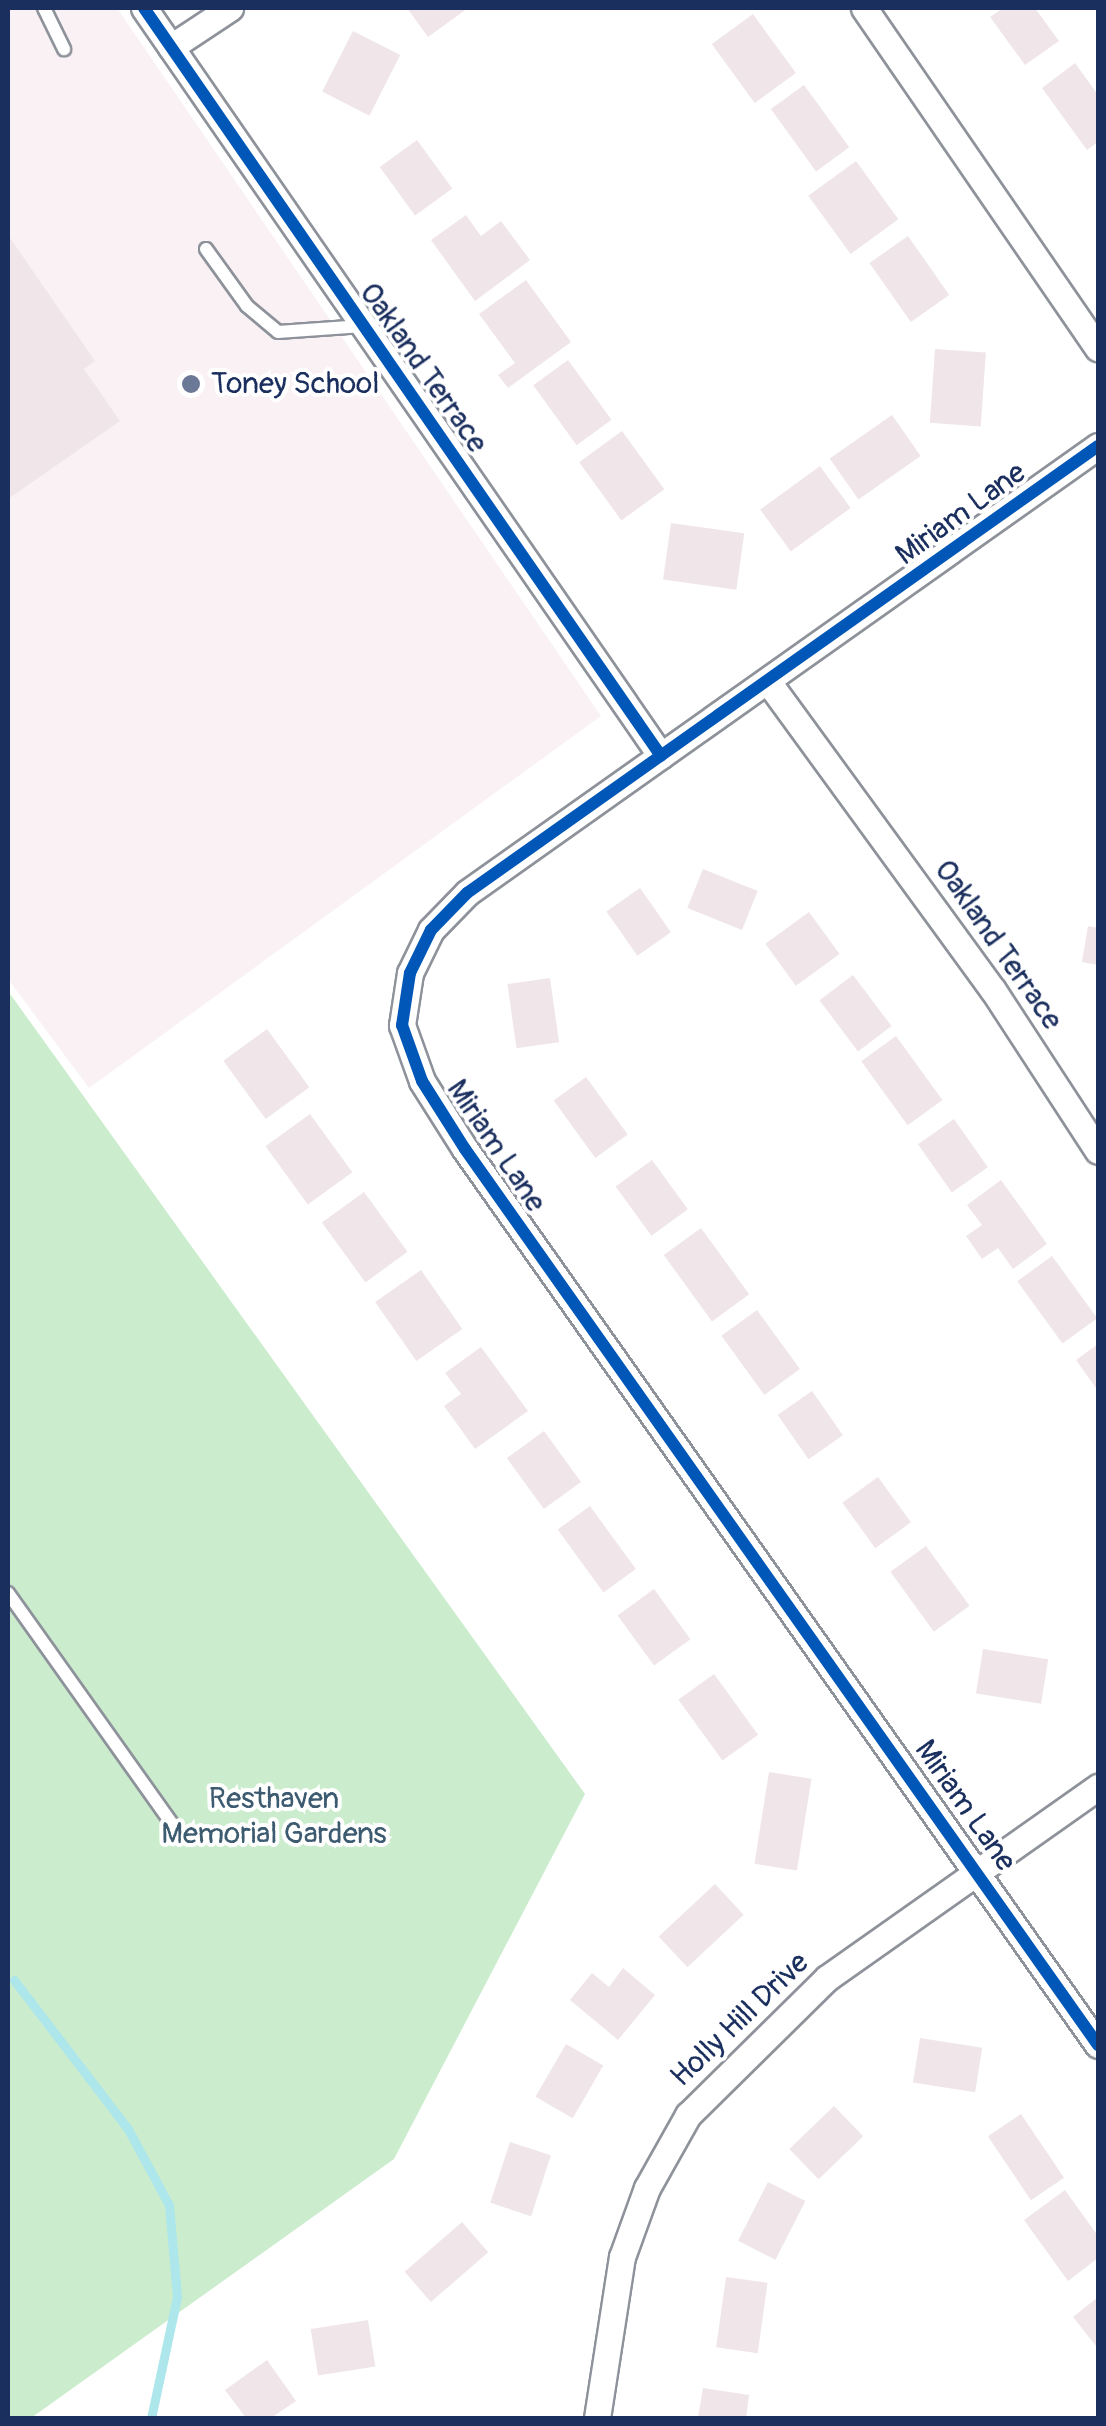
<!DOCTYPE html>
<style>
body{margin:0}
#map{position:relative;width:1106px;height:2426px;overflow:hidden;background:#fff;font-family:Pangolin,sans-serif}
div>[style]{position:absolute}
.built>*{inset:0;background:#f9f1f4}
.green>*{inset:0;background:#cbedce}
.stream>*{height:9px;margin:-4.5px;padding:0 4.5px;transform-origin:4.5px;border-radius:4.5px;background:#ade6eb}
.building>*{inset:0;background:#f0e6e9;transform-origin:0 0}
.roads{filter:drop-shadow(2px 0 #8e929a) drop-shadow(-2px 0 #8e929a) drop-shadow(0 2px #8e929a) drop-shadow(0 -2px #8e929a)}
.service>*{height:12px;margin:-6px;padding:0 6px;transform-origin:6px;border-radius:6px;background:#fff}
.minor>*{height:25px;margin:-12.5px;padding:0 12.5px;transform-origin:12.5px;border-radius:12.5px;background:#fff}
.cycleway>*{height:12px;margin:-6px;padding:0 6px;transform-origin:6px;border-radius:6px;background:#0057b8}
.dots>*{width:28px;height:28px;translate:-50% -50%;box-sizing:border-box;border:5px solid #fff;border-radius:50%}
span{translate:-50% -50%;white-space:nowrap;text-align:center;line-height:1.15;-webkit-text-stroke:8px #fff;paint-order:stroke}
.street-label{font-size:30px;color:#1b2f5e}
.poi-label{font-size:30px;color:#1b2f5e}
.left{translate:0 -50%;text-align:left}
.park-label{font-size:30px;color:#3c5b70}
.frame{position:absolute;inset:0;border:10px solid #1b2f5e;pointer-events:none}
</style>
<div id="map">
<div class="built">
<i style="clip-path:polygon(8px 8px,117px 8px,601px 716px,89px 1088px,8px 979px)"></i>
</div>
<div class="green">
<i style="clip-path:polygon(8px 991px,585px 1794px,394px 2159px,31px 2418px,8px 2418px)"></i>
</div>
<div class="stream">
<i style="left:14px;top:1980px;width:188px;rotate:52.6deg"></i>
<i style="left:128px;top:2129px;width:86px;rotate:61.7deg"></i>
<i style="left:169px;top:2205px;width:92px;rotate:85deg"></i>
<i style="left:177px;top:2297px;width:124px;rotate:102.1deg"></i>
</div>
<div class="building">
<i style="clip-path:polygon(407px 8px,468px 8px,428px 37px)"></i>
<i style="clip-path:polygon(1003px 8px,1035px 8px,1059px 41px,1025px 65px,990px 17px)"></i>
<i style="left:753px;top:14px;width:73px;height:51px;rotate:54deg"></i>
<i style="left:353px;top:31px;width:53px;height:68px;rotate:27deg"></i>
<i style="clip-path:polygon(1075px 63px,1098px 95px,1098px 142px,1087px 150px,1042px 88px)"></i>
<i style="left:804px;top:85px;width:77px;height:41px;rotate:54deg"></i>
<i style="left:417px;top:140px;width:60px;height:46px;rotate:54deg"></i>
<i style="left:856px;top:161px;width:72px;height:59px;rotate:54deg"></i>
<i style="clip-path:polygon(466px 215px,481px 236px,501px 221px,530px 260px,475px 301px,431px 240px)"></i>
<i style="clip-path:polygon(8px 235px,95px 361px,84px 369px,120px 421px,8px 499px)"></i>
<i style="left:908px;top:236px;width:72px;height:47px;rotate:55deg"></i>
<i style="clip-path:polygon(526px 280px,571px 342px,508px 388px,498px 375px,515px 363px,479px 314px)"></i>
<i style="left:935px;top:349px;width:51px;height:74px;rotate:4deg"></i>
<i style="left:568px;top:360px;width:74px;height:43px;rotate:54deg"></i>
<i style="left:892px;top:415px;width:50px;height:76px;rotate:55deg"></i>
<i style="left:622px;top:431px;width:72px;height:53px;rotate:54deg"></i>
<i style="left:820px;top:466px;width:52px;height:74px;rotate:54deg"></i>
<i style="left:671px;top:523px;width:74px;height:57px;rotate:8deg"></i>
<i style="left:703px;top:869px;width:59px;height:42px;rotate:22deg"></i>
<i style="left:640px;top:888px;width:54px;height:41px;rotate:55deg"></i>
<i style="left:809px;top:912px;width:52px;height:54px;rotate:54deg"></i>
<i style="clip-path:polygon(1088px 926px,1098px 928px,1098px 965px,1082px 962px)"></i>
<i style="left:853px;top:975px;width:64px;height:42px;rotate:53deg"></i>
<i style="left:550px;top:978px;width:65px;height:43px;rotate:82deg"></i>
<i style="left:267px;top:1029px;width:72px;height:54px;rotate:54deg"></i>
<i style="left:896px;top:1036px;width:79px;height:43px;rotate:54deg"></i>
<i style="left:586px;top:1077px;width:71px;height:40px;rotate:54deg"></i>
<i style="left:310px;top:1114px;width:72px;height:55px;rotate:54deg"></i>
<i style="left:954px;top:1119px;width:59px;height:44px;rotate:55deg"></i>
<i style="left:652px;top:1160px;width:61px;height:45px;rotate:54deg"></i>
<i style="clip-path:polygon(1001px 1180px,1047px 1244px,1013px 1269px,998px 1248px,982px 1259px,966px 1236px,982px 1225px,967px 1205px)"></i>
<i style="left:364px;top:1192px;width:74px;height:52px;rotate:54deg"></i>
<i style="left:701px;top:1228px;width:82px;height:46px;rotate:54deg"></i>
<i style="left:1052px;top:1256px;width:77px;height:43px;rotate:54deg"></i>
<i style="left:421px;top:1270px;width:72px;height:56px;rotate:55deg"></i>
<i style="left:757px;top:1310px;width:73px;height:44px;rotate:54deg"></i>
<i style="clip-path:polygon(1098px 1344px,1098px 1391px,1076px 1360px)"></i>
<i style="clip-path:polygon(481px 1347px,528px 1411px,475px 1449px,444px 1406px,461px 1394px,445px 1373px)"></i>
<i style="left:812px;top:1391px;width:54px;height:42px;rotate:55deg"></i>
<i style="left:544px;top:1431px;width:63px;height:46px;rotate:54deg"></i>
<i style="left:878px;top:1477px;width:56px;height:44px;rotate:54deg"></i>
<i style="left:590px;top:1506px;width:78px;height:40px;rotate:54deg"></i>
<i style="left:926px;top:1546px;width:74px;height:44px;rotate:54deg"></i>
<i style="left:654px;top:1589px;width:62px;height:45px;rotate:54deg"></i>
<i style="left:983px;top:1649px;width:66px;height:45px;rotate:9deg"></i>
<i style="left:714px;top:1674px;width:75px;height:44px;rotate:54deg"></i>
<i style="left:769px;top:1772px;width:43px;height:93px;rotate:9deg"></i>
<i style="left:715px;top:1884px;width:42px;height:77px;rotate:47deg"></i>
<i style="clip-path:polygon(623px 1968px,655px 1995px,618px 2040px,570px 2000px,592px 1973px,609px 1987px)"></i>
<i style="left:920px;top:2038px;width:63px;height:45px;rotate:9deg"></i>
<i style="left:566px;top:2044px;width:43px;height:61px;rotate:30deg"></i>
<i style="left:834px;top:2106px;width:42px;height:62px;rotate:46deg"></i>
<i style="left:1021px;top:2114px;width:77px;height:40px;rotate:56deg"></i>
<i style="left:510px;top:2142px;width:43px;height:64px;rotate:18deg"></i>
<i style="left:768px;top:2182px;width:42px;height:66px;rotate:27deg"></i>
<i style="clip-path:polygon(1065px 2190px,1098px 2236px,1098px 2258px,1068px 2281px,1024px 2220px)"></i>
<i style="left:462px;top:2222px;width:40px;height:76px;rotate:49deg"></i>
<i style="left:726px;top:2277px;width:42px;height:71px;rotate:8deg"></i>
<i style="clip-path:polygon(1098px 2297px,1098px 2344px,1096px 2346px,1073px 2317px)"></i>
<i style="left:368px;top:2320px;width:47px;height:58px;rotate:81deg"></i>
<i style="clip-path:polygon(267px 2360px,296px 2401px,271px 2418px,246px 2418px,225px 2390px)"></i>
<i style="clip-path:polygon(703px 2388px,749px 2395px,746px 2418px,698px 2418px)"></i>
</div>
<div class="roads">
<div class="service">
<i style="left:44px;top:8px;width:46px;rotate:64deg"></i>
<i style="left:206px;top:249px;width:70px;rotate:54.3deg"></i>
<i style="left:247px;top:306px;width:40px;rotate:40deg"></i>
<i style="left:278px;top:332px;width:85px;rotate:-4deg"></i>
<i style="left:8px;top:1593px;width:285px;rotate:54.6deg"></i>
</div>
<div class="minor">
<i style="left:144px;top:8px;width:909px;rotate:55.35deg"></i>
<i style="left:864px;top:8px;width:413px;rotate:55.5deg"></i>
<i style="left:171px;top:47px;width:71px;rotate:-33.5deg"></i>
<i style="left:1098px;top:446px;width:773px;rotate:144.69deg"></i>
<i style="left:467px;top:893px;width:52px;rotate:134.2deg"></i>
<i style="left:431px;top:930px;width:48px;rotate:116deg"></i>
<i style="left:410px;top:973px;width:53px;rotate:98.7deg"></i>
<i style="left:402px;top:1025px;width:59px;rotate:70.3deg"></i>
<i style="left:422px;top:1081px;width:80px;rotate:57.7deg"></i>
<i style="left:465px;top:1149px;width:1097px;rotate:54.76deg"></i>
<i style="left:769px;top:683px;width:380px;rotate:53.9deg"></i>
<i style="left:993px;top:990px;width:192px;rotate:56.9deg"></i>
<i style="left:597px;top:2418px;width:163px;rotate:-81.2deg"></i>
<i style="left:622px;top:2257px;width:73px;rotate:-70.1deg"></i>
<i style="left:647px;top:2188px;width:84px;rotate:-60.7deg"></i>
<i style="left:688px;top:2115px;width:195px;rotate:-44.6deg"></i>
<i style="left:827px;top:1978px;width:332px;rotate:-35.2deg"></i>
</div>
</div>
<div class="cycleway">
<i style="left:144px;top:8px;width:909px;rotate:55.35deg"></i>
<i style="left:1098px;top:446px;width:773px;rotate:144.69deg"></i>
<i style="left:467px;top:893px;width:52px;rotate:134.2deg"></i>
<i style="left:431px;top:930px;width:48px;rotate:116deg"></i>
<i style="left:410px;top:973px;width:53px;rotate:98.7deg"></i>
<i style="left:402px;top:1025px;width:59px;rotate:70.3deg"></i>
<i style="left:422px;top:1081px;width:80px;rotate:57.7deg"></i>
<i style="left:465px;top:1149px;width:1097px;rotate:54.76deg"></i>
</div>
<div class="dots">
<i style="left:191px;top:384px;background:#6b7896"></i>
</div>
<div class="street-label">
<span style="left:423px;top:368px;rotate:55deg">Oakland Terrace</span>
<span style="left:961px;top:514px;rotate:-36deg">Miriam Lane</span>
<span style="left:998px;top:945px;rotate:55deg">Oakland Terrace</span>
<span style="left:496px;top:1146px;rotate:56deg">Miriam Lane</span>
<span style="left:965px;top:1806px;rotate:55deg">Miriam Lane</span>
<span style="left:740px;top:2020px;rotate:-44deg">Holly Hill Drive</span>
</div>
<div class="poi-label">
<span class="left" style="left:211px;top:384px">Toney School</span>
</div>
<div class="park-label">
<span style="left:274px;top:1816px">Resthaven<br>Memorial Gardens</span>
</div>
<div class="frame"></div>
</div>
